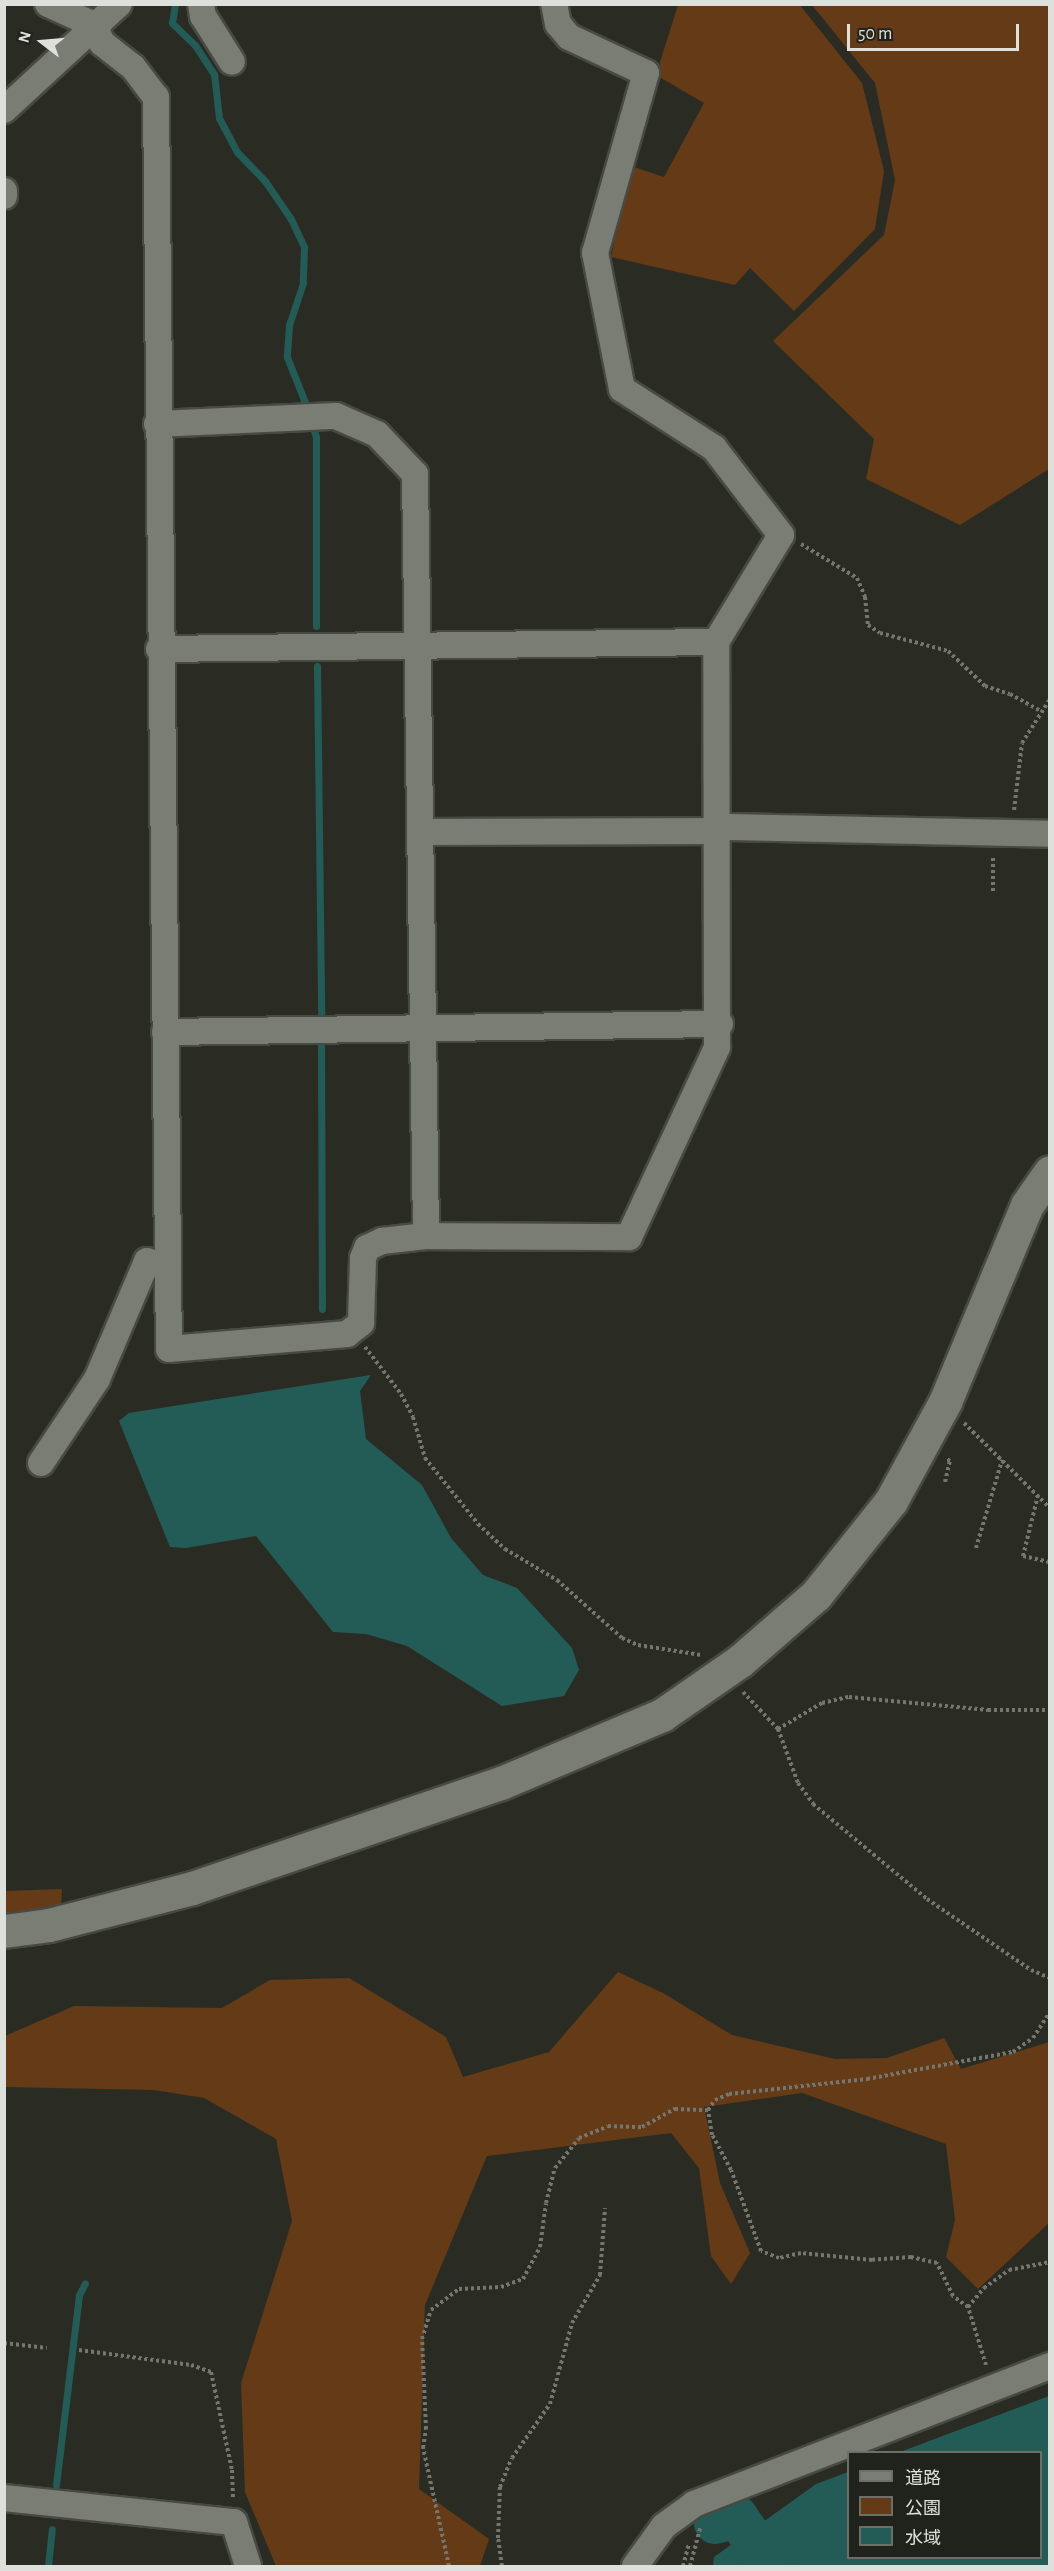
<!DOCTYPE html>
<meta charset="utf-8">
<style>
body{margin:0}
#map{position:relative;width:1054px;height:2571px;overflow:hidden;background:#2a2c24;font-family:"Alegreya Sans","Noto Sans JP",sans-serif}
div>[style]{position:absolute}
.green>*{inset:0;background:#653a16}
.water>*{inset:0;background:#235c57}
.stream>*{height:7px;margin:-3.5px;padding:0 3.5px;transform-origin:3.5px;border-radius:3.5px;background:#235c57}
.river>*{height:42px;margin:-21px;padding:0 21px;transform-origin:21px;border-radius:21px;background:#235c57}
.path>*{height:4px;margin-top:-2px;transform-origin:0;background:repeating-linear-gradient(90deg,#74766f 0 3px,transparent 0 6px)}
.roads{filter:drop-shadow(2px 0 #474a43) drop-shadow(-2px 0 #474a43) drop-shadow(0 2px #474a43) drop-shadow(0 -2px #474a43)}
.street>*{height:26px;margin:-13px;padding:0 13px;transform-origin:13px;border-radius:13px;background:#797d73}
.secondary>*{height:33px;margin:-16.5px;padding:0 16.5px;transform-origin:16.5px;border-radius:16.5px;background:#797d73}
span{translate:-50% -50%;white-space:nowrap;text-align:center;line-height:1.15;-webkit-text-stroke:4.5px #20231b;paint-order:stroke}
.frame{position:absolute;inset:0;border:6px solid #dee0db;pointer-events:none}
.legend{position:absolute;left:847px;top:2451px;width:195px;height:108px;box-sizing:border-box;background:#20231b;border:2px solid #6c6f68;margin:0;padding:8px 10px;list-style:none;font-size:18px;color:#dee0db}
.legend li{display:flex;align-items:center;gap:12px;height:30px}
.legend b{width:30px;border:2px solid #6c6f68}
.north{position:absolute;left:12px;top:12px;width:60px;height:60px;-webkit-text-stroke:4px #20231b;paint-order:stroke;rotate:286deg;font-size:16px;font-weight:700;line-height:24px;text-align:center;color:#dee0db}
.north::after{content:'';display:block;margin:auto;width:21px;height:27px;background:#dee0db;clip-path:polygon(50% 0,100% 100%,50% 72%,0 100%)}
.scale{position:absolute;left:847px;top:24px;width:172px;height:27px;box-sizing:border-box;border:3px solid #dee0db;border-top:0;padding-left:8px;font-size:18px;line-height:21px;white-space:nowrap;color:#dee0db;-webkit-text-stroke:4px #20231b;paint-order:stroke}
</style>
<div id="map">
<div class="green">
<i style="clip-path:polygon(678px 5px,799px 4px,862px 83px,884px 171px,875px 229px,794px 311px,750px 268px,735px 285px,611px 257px,631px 166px,664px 177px,704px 103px,656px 75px)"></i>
<i style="clip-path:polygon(812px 5px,1049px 5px,1049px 469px,960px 525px,866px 479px,874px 439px,773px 341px,884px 235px,895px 180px,875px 83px)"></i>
<i style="clip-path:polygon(62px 1889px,61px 1907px,5px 1917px,4px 1891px)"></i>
<i style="clip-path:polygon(618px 1972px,663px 1993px,732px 2035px,835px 2059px,887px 2058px,944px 2038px,961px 2069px,1049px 2042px,1049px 2223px,978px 2289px,946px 2257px,955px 2220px,946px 2144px,802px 2093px,704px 2107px,720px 2183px,750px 2253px,731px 2284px,711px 2256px,699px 2168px,671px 2133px,487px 2156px,425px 2305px,419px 2489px,489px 2539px,480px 2566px,276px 2566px,245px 2492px,241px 2383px,292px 2221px,276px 2139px,204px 2098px,154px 2090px,5px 2087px,5px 2036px,74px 2006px,222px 2008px,270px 1980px,349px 1978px,446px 2037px,463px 2077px,549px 2052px)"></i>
</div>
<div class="water">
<i style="clip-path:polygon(371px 1375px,360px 1391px,366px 1439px,422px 1485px,451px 1538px,483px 1575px,517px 1588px,572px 1648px,579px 1670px,564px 1696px,502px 1706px,407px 1646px,366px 1634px,333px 1632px,256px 1536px,186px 1548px,170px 1547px,119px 1421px,129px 1413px)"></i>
<i style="clip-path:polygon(1049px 2396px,1049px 2566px,713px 2566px,714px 2557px,816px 2484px,848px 2472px,848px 2558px,1040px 2558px,1040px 2452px,900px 2452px)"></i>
</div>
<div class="stream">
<i style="left:175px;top:4px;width:19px;rotate:99deg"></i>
<i style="left:172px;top:23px;width:32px;rotate:44deg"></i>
<i style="left:195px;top:45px;width:35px;rotate:57deg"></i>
<i style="left:214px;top:74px;width:44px;rotate:83.5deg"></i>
<i style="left:219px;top:118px;width:38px;rotate:62deg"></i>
<i style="left:237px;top:152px;width:40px;rotate:46deg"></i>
<i style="left:265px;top:181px;width:46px;rotate:55.6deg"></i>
<i style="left:291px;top:219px;width:31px;rotate:65deg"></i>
<i style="left:304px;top:247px;width:36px;rotate:92deg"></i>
<i style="left:303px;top:283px;width:44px;rotate:108.4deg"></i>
<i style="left:289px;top:325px;width:32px;rotate:94deg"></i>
<i style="left:287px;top:357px;width:52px;rotate:68.4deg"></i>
<i style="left:312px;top:424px;width:14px;rotate:73deg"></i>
<i style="left:316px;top:437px;width:189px;rotate:90deg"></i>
<i style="left:317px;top:666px;width:349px;rotate:89.3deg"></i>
<i style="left:321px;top:1041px;width:268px;rotate:89.8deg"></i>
<i style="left:56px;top:2485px;width:191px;rotate:-83.1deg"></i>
<i style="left:79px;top:2295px;width:13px;rotate:-63deg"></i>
<i style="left:48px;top:2566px;width:37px;rotate:-84deg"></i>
</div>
<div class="river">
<i style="left:715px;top:2523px;width:23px;rotate:-15deg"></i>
<i style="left:737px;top:2517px;width:60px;rotate:55.2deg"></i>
</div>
<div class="path">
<i style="left:801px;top:544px;width:66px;rotate:31.3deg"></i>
<i style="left:857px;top:578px;width:21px;rotate:67deg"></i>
<i style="left:865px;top:597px;width:28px;rotate:84deg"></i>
<i style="left:868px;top:625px;width:14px;rotate:34deg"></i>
<i style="left:880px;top:633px;width:70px;rotate:14.8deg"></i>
<i style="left:948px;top:651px;width:51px;rotate:43.4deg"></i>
<i style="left:985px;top:686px;width:26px;rotate:18deg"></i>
<i style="left:1010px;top:694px;width:35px;rotate:29deg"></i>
<i style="left:1014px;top:810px;width:67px;rotate:-83.2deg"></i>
<i style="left:1022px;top:743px;width:52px;rotate:-57.5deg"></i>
<i style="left:993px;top:891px;width:35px;rotate:-90deg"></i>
<i style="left:365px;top:1347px;width:59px;rotate:52.5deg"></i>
<i style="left:401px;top:1394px;width:26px;rotate:62deg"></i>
<i style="left:413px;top:1417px;width:43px;rotate:73.7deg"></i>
<i style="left:425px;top:1458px;width:85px;rotate:51.2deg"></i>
<i style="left:478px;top:1524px;width:37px;rotate:43deg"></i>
<i style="left:505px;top:1549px;width:61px;rotate:30.8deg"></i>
<i style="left:557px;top:1580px;width:87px;rotate:41.7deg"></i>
<i style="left:622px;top:1638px;width:17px;rotate:24deg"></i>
<i style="left:638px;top:1645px;width:64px;rotate:9deg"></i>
<i style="left:964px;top:1423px;width:121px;rotate:44.7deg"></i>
<i style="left:945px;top:1482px;width:22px;rotate:-77deg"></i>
<i style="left:950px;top:1461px;width:5px;rotate:-143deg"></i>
<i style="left:1038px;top:1495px;width:63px;rotate:103.8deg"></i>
<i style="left:1023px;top:1556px;width:28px;rotate:13deg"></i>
<i style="left:976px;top:1548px;width:92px;rotate:-73.5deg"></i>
<i style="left:743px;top:1692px;width:51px;rotate:46.6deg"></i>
<i style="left:778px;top:1729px;width:58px;rotate:69.7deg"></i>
<i style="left:798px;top:1783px;width:26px;rotate:54deg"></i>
<i style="left:813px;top:1804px;width:148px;rotate:39.8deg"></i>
<i style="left:927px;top:1899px;width:126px;rotate:34.3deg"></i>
<i style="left:1031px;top:1970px;width:21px;rotate:23deg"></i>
<i style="left:778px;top:1729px;width:51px;rotate:-30.6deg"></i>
<i style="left:822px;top:1703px;width:28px;rotate:-13deg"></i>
<i style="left:849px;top:1697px;width:140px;rotate:5.3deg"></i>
<i style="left:988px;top:1710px;width:62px"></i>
<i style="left:968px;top:2307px;width:25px;rotate:-50deg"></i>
<i style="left:984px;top:2288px;width:31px;rotate:-36deg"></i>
<i style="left:1009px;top:2270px;width:42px;rotate:-11deg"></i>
<i style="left:4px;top:2343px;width:43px;rotate:6.6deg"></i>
<i style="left:79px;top:2350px;width:113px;rotate:7.6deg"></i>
<i style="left:191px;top:2365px;width:21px;rotate:19deg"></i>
<i style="left:211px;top:2372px;width:100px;rotate:77.9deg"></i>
<i style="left:232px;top:2470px;width:29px;rotate:88deg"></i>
<i style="left:986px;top:2365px;width:61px;rotate:-107.2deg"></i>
<i style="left:968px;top:2307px;width:19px;rotate:-144deg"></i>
<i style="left:953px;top:2296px;width:37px;rotate:-116deg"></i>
<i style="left:937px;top:2263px;width:27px;rotate:-167deg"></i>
<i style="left:911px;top:2257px;width:39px;rotate:176deg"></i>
<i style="left:872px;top:2260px;width:71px;rotate:-174.4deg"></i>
<i style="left:801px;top:2253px;width:23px;rotate:167deg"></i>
<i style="left:779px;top:2258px;width:19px;rotate:-159deg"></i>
<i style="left:761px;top:2251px;width:86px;rotate:-110.3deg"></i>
<i style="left:731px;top:2170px;width:40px;rotate:-118deg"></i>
<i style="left:712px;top:2135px;width:25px;rotate:-99deg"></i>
<i style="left:708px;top:2110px;width:12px;rotate:-55deg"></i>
<i style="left:715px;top:2100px;width:15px;rotate:-23deg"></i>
<i style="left:729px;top:2094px;width:139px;rotate:-6.2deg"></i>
<i style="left:867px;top:2079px;width:148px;rotate:-10.5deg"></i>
<i style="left:1013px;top:2052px;width:24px;rotate:-35deg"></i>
<i style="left:1033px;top:2038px;width:31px;rotate:-57deg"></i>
<i style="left:449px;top:2566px;width:121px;rotate:-102.4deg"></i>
<i style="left:423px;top:2448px;width:19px;rotate:-81deg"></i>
<i style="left:426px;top:2429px;width:90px;rotate:-92.5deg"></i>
<i style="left:422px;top:2339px;width:30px;rotate:-73deg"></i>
<i style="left:431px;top:2310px;width:35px;rotate:-37deg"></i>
<i style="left:459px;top:2289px;width:42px;rotate:-2.7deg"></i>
<i style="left:501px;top:2287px;width:23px;rotate:-20deg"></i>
<i style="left:523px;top:2279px;width:36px;rotate:-62deg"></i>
<i style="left:540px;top:2247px;width:44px;rotate:-82.2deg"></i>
<i style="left:546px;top:2203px;width:36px;rotate:-76deg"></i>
<i style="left:555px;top:2168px;width:38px;rotate:-51deg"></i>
<i style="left:579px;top:2138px;width:31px;rotate:-22deg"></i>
<i style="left:608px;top:2126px;width:34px;rotate:2deg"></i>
<i style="left:642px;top:2127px;width:38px;rotate:-29deg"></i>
<i style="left:675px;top:2109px;width:33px;rotate:2deg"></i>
<i style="left:502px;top:2566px;width:28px;rotate:-98deg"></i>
<i style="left:498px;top:2538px;width:51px;rotate:-87.8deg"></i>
<i style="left:500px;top:2487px;width:31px;rotate:-68deg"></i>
<i style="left:512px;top:2458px;width:66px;rotate:-54.9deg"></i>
<i style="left:550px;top:2404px;width:84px;rotate:-74.8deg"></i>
<i style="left:572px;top:2323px;width:56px;rotate:-59.7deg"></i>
<i style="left:600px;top:2275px;width:67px;rotate:-85.7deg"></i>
<i style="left:683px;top:2566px;width:23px;rotate:-75deg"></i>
<i style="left:690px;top:2566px;width:39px;rotate:-75deg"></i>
</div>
<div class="roads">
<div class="street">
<i style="left:48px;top:4px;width:51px;rotate:24.5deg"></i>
<i style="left:94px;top:25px;width:20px;rotate:66deg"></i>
<i style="left:102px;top:43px;width:39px;rotate:38deg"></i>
<i style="left:133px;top:67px;width:38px;rotate:53deg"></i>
<i style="left:156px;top:97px;width:1252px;rotate:89.41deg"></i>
<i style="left:169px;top:1349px;width:179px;rotate:-4.8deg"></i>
<i style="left:347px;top:1334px;width:18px;rotate:-38deg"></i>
<i style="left:361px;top:1323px;width:65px;rotate:-88.2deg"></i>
<i style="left:363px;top:1258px;width:11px;rotate:-68deg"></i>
<i style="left:367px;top:1248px;width:17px;rotate:-25deg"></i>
<i style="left:382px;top:1241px;width:44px;rotate:-6.5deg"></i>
<i style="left:426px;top:1236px;width:203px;rotate:0.3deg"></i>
<i style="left:629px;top:1237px;width:209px;rotate:-65.1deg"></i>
<i style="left:717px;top:1047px;width:405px;rotate:-90.1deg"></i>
<i style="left:716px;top:642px;width:125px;rotate:-58.7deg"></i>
<i style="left:781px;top:535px;width:110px;rotate:-127.6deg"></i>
<i style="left:714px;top:448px;width:109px;rotate:-147.3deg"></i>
<i style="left:622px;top:389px;width:139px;rotate:-101.2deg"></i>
<i style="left:595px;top:253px;width:187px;rotate:-74.2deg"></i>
<i style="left:646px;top:73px;width:85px;rotate:-154.9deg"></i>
<i style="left:569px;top:37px;width:17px;rotate:-130deg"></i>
<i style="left:558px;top:24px;width:20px;rotate:-101deg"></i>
<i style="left:201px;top:4px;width:12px;rotate:81deg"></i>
<i style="left:203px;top:16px;width:54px;rotate:57.8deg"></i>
<i style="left:4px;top:110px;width:156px;rotate:-42.7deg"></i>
<i style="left:4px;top:191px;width:5px;rotate:90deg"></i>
<i style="left:157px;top:424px;width:179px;rotate:-2.6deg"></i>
<i style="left:336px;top:416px;width:45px;rotate:23.7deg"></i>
<i style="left:377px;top:434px;width:55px;rotate:46.5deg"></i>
<i style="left:415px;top:474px;width:762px;rotate:89.17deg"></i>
<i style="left:159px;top:649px;width:557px;rotate:-0.72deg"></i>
<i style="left:420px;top:832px;width:298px;rotate:-0.2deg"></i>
<i style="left:718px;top:831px;width:12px;rotate:-20deg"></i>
<i style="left:729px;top:827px;width:321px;rotate:1.2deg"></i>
<i style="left:165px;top:1032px;width:555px;rotate:-0.83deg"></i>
<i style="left:41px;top:1463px;width:101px;rotate:-56.3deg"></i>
<i style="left:97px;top:1379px;width:128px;rotate:-67deg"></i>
<i style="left:147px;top:1261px;width:20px;rotate:18deg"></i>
<i style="left:4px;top:2498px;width:231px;rotate:6deg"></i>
<i style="left:234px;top:2522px;width:46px;rotate:72.3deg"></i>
<i style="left:635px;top:2566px;width:49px;rotate:-54.1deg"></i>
<i style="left:664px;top:2526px;width:37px;rotate:-36deg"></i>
<i style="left:694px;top:2504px;width:382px;rotate:-21.2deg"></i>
</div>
<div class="secondary">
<i style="left:4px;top:1931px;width:45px;rotate:-7.6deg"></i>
<i style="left:49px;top:1925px;width:148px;rotate:-14.5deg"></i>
<i style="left:192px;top:1888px;width:326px;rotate:-18.8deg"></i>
<i style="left:501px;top:1783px;width:175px;rotate:-22.9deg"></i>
<i style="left:662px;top:1715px;width:95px;rotate:-34.7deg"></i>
<i style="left:740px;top:1661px;width:101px;rotate:-41deg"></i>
<i style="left:816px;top:1595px;width:120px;rotate:-51.4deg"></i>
<i style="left:891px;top:1501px;width:113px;rotate:-61.4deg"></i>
<i style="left:945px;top:1402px;width:213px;rotate:-67.4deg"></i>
<i style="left:1027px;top:1205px;width:40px;rotate:-55.1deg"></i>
</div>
</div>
<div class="frame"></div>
<ul class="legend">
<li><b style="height:8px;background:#797d73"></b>道路</li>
<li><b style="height:16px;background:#653a16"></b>公園</li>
<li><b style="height:16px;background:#235c57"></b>水域</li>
</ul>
<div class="north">N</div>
<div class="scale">50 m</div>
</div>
